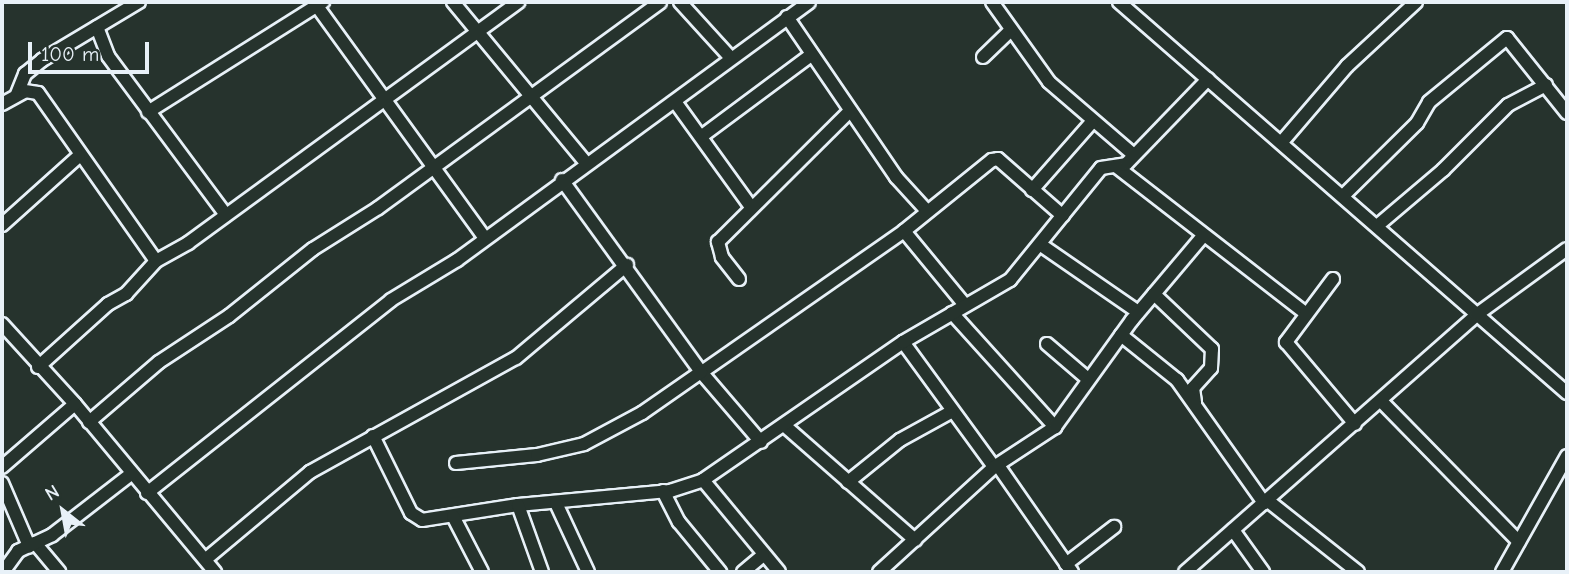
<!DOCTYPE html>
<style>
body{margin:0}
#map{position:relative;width:1569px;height:574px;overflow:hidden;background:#26332d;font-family:"Comic Neue",sans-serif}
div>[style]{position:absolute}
.roads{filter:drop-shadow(2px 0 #e8f1f8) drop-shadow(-2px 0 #e8f1f8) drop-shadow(0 2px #e8f1f8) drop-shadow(0 -2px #e8f1f8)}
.minor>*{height:12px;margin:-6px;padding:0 6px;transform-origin:6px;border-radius:6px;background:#26332d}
span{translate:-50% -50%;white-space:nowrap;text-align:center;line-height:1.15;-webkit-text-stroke:7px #26332d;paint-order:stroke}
.frame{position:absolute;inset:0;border:4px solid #e8f1f8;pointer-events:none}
.north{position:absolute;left:28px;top:476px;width:70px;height:70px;-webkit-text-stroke:5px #26332d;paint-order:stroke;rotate:329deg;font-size:19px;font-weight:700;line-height:28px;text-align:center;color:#e8f1f8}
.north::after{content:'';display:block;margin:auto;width:24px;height:32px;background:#e8f1f8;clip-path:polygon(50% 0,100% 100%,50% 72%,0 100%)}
.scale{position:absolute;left:28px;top:42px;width:121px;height:32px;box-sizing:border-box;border:4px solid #e8f1f8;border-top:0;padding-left:9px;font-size:21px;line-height:24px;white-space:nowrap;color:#e8f1f8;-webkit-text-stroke:5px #26332d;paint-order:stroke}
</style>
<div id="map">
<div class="roads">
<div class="minor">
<i style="left:314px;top:2px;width:291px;rotate:54.1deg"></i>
<i style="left:453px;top:2px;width:210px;rotate:50.4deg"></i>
<i style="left:680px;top:2px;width:76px;rotate:47.7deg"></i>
<i style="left:992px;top:2px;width:98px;rotate:54.5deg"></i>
<i style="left:1049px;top:82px;width:112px;rotate:40.7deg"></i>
<i style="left:1119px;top:2px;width:595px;rotate:41.11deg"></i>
<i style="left:787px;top:17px;width:194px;rotate:55.7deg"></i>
<i style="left:896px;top:177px;width:46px;rotate:47.6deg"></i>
<i style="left:97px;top:27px;width:31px;rotate:69deg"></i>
<i style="left:108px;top:56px;width:198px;rotate:53.4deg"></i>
<i style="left:983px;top:57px;width:39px;rotate:-44deg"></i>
<i style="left:17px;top:94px;width:22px;rotate:-68deg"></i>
<i style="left:25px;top:74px;width:22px;rotate:-39deg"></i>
<i style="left:42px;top:60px;width:113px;rotate:-30.9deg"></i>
<i style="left:676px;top:103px;width:128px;rotate:54.2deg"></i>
<i style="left:2px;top:104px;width:26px;rotate:-29deg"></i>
<i style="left:25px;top:91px;width:13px;rotate:9deg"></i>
<i style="left:38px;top:93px;width:205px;rotate:54.9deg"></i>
<i style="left:148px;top:112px;width:207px;rotate:-32.2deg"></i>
<i style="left:702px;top:136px;width:136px;rotate:-36.6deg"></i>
<i style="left:1281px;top:143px;width:101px;rotate:-49.4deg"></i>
<i style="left:1347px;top:66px;width:94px;rotate:-42.8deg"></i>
<i style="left:1117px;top:167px;width:238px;rotate:37.8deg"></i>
<i style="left:562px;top:180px;width:237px;rotate:54.1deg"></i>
<i style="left:701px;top:372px;width:92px;rotate:49.4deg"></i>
<i style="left:1032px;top:190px;width:91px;rotate:-48.6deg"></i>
<i style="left:1343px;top:196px;width:104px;rotate:-44.6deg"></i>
<i style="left:1417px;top:123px;width:24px;rotate:-60deg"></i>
<i style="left:1429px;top:102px;width:101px;rotate:-39.4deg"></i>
<i style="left:1507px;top:38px;width:96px;rotate:51.3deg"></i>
<i style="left:2px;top:225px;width:103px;rotate:-41.9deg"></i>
<i style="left:1377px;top:226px;width:87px;rotate:-40.3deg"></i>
<i style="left:1443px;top:170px;width:92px;rotate:-45deg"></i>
<i style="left:1508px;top:105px;width:43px;rotate:-27.8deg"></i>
<i style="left:904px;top:231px;width:96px;rotate:50.5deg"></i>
<i style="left:1041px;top:245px;width:118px;rotate:34.6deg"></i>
<i style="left:739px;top:279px;width:28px;rotate:-128deg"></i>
<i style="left:722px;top:257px;width:16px;rotate:-105deg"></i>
<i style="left:718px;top:242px;width:186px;rotate:-44.8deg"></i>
<i style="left:1333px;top:279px;width:79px;rotate:126.7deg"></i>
<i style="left:1286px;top:342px;width:107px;rotate:49.9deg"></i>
<i style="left:1154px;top:294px;width:80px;rotate:43.5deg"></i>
<i style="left:1212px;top:349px;width:19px;rotate:93deg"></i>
<i style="left:1211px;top:368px;width:27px;rotate:132deg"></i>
<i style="left:1193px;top:388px;width:15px;rotate:82deg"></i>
<i style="left:952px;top:313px;width:154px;rotate:47.9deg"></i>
<i style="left:2px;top:324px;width:108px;rotate:47.6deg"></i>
<i style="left:75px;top:404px;width:219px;rotate:50.2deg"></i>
<i style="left:1121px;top:335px;width:72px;rotate:38.8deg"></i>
<i style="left:1177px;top:380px;width:151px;rotate:54.7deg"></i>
<i style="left:903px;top:342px;width:155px;rotate:53.9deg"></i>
<i style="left:1047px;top:344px;width:54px;rotate:40.5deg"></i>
<i style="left:38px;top:367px;width:94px;rotate:-42deg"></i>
<i style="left:108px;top:304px;width:21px;rotate:-29deg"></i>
<i style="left:126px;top:294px;width:45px;rotate:-47.7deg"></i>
<i style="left:156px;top:261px;width:37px;rotate:-29deg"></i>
<i style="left:188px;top:243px;width:409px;rotate:-36.1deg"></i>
<i style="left:702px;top:372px;width:246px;rotate:-34.9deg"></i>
<i style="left:904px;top:231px;width:113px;rotate:-38.9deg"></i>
<i style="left:992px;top:160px;width:6px;rotate:-9deg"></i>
<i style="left:998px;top:159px;width:86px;rotate:41.2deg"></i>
<i style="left:1381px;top:401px;width:197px;rotate:45.6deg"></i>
<i style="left:89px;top:422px;width:92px;rotate:-40.6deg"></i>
<i style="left:159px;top:362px;width:84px;rotate:-33.3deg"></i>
<i style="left:229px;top:316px;width:107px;rotate:-38.6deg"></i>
<i style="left:313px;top:249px;width:77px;rotate:-32.2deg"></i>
<i style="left:378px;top:208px;width:349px;rotate:-36.1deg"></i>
<i style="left:785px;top:426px;width:173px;rotate:41.2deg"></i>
<i style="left:373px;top:436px;width:86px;rotate:63.7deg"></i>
<i style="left:411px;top:513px;width:13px;rotate:32deg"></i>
<i style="left:422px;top:520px;width:97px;rotate:-8.9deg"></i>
<i style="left:518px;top:505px;width:153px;rotate:-5.3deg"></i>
<i style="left:670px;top:491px;width:35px;rotate:-18deg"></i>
<i style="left:703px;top:480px;width:243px;rotate:-34.6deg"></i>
<i style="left:903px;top:342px;width:124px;rotate:-30.1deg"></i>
<i style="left:1010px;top:280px;width:144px;rotate:-50.9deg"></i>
<i style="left:1101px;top:168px;width:25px;rotate:-9deg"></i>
<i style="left:1126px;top:164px;width:118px;rotate:-46deg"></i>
<i style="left:456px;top:463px;width:81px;rotate:-5.6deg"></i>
<i style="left:537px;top:455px;width:48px;rotate:-13.2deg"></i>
<i style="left:584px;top:444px;width:66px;rotate:-28.1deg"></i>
<i style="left:642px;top:413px;width:72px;rotate:-34.8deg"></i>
<i style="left:2px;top:467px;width:96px;rotate:-40.8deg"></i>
<i style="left:999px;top:467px;width:128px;rotate:55.2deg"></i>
<i style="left:703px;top:480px;width:119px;rotate:50.4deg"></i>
<i style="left:848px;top:482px;width:67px;rotate:-38.9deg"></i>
<i style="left:900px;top:440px;width:58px;rotate:-28.8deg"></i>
<i style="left:2px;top:483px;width:69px;rotate:66.8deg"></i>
<i style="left:663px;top:491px;width:35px;rotate:63deg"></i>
<i style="left:679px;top:522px;width:65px;rotate:50.6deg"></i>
<i style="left:147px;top:493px;width:311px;rotate:-38.3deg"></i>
<i style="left:391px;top:300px;width:77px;rotate:-31.2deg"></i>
<i style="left:457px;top:260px;width:436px;rotate:-36.2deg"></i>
<i style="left:1267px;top:500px;width:116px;rotate:38.4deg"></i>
<i style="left:556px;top:503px;width:76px;rotate:65.1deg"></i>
<i style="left:518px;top:505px;width:71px;rotate:70.3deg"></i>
<i style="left:453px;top:516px;width:63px;rotate:62.6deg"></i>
<i style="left:1233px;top:530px;width:52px;rotate:54.5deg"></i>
<i style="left:35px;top:543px;width:38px;rotate:50deg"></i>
<i style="left:206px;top:559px;width:136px;rotate:-39.9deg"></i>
<i style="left:310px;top:472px;width:235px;rotate:-29deg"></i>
<i style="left:516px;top:358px;width:145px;rotate:-40deg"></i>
<i style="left:1066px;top:564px;width:61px;rotate:-37.6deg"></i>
<i style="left:3px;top:572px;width:26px;rotate:-54deg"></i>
<i style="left:18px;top:551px;width:38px;rotate:-25deg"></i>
<i style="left:52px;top:535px;width:100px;rotate:-37.7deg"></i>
<i style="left:743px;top:572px;width:26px;rotate:-40deg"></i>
<i style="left:879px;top:572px;width:156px;rotate:-42.4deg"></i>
<i style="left:994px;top:467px;width:73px;rotate:-33.3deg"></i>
<i style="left:1055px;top:427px;width:132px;rotate:-54.3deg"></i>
<i style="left:1132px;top:320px;width:110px;rotate:-49.8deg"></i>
<i style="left:1185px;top:572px;width:388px;rotate:-41.4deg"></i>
<i style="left:1476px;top:315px;width:112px;rotate:-36deg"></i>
<i style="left:1502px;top:572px;width:133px;rotate:-60.7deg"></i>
</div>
</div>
<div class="frame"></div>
<div class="north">N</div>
<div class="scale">100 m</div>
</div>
